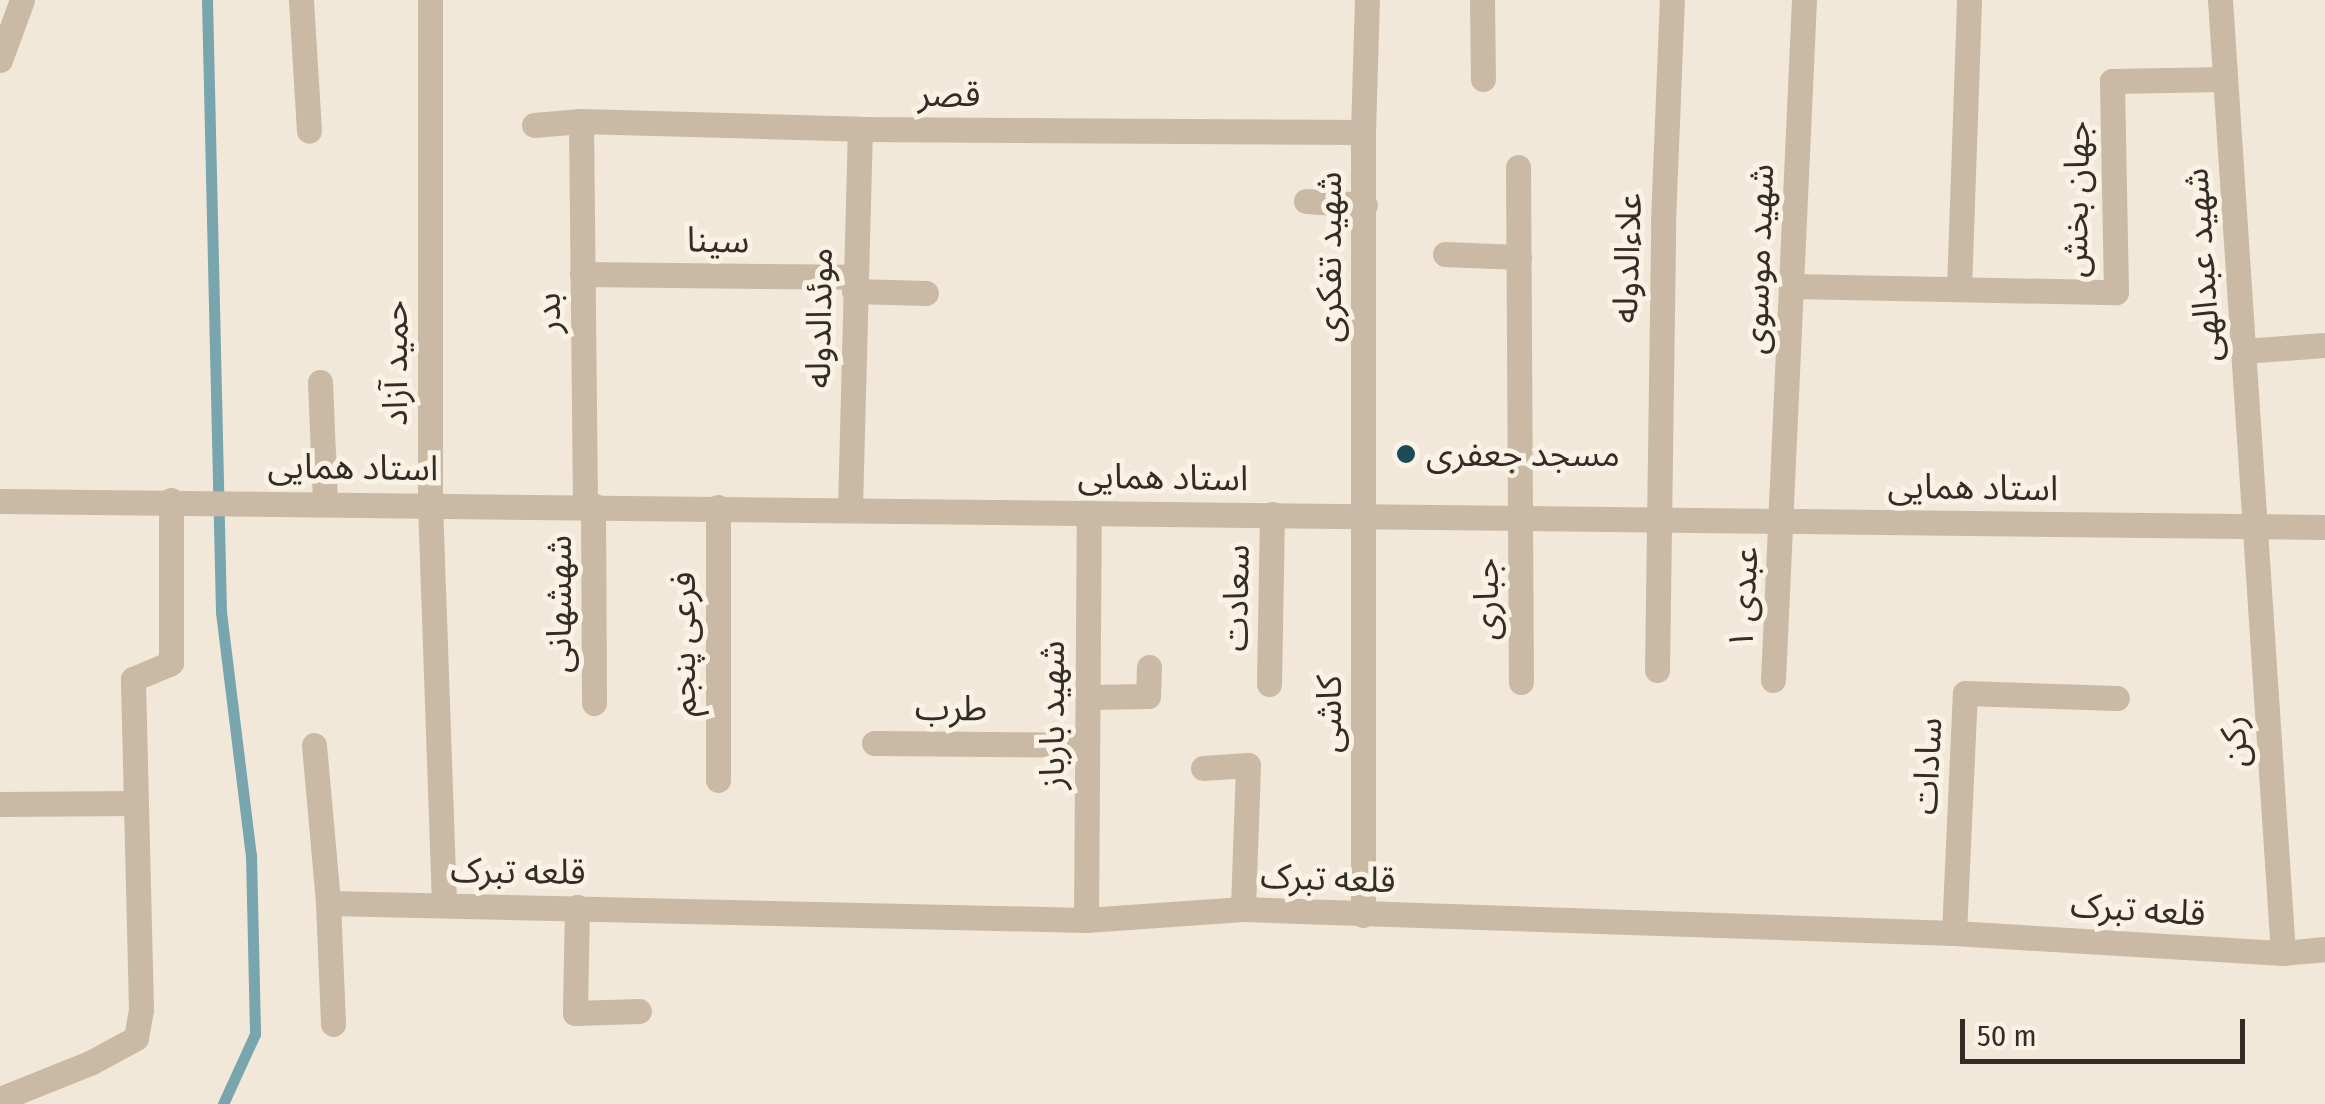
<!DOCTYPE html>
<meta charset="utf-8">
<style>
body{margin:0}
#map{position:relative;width:2325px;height:1104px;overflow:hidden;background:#f1e8d9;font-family:"Fira Sans Condensed","Noto Sans Arabic",sans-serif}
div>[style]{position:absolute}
.stream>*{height:11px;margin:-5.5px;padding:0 5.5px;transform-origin:5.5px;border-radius:5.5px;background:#78a5ae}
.minor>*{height:25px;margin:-12.5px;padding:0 12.5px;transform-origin:12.5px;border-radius:12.5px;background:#c9b9a5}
.dots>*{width:28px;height:28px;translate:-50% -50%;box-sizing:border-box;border:5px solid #f9f2e5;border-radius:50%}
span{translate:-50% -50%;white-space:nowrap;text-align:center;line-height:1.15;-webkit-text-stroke:10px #f9f2e5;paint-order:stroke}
.street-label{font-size:35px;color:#342c26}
.poi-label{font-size:35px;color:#342c26}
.left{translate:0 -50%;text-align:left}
.scale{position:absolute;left:1960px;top:1019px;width:285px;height:45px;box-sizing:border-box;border:5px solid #342c26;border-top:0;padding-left:12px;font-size:30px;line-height:35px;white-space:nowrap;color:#342c26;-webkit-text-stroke:8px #f9f2e5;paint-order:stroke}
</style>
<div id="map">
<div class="stream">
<i style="left:207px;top:0;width:612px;rotate:88.69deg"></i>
<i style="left:221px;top:612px;width:245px;rotate:83deg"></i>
<i style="left:251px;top:855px;width:179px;rotate:88.7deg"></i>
<i style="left:255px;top:1034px;width:77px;rotate:114.6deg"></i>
</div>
<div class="minor">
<i style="left:301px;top:0;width:131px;rotate:86.5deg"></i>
<i style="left:430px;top:0;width:503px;rotate:90deg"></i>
<i style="left:430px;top:503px;width:402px;rotate:88deg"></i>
<i style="left:1482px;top:0;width:79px;rotate:89.3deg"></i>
<i style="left:2220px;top:0;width:955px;rotate:86.22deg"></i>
<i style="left:0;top:60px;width:64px;rotate:-69.9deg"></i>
<i style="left:581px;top:121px;width:384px;rotate:89.4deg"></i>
<i style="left:534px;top:125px;width:47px;rotate:-4.9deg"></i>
<i style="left:581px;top:121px;width:279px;rotate:1.6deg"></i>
<i style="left:860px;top:129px;width:503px;rotate:0.34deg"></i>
<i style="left:1518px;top:167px;width:515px;rotate:89.67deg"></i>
<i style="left:1306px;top:201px;width:59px;rotate:3.9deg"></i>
<i style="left:1445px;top:254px;width:74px;rotate:2.3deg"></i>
<i style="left:582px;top:274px;width:272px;rotate:0.6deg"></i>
<i style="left:1792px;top:286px;width:324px;rotate:1.1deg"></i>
<i style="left:2116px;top:292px;width:211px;rotate:-91.1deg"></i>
<i style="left:2112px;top:81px;width:113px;rotate:-1deg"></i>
<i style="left:1959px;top:289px;width:289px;rotate:-88deg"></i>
<i style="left:854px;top:291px;width:72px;rotate:1.6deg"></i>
<i style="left:2243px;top:351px;width:82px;rotate:-4.2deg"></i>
<i style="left:320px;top:382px;width:120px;rotate:87.6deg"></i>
<i style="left:0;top:501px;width:2325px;rotate:0.64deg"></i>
<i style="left:593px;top:505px;width:198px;rotate:89.7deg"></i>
<i style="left:718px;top:507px;width:273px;rotate:90deg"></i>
<i style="left:850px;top:508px;width:379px;rotate:-88.5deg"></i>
<i style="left:1657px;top:670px;width:449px;rotate:-89.2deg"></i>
<i style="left:1663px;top:221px;width:221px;rotate:-87.7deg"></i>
<i style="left:1773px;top:680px;width:681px;rotate:-87.39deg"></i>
<i style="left:1269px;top:684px;width:170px;rotate:-89deg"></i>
<i style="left:1088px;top:697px;width:60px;rotate:-1deg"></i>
<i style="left:1148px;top:696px;width:29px;rotate:-88deg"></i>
<i style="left:874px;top:743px;width:213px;rotate:0.5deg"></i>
<i style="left:314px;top:745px;width:159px;rotate:84.9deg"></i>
<i style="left:328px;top:903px;width:121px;rotate:87.6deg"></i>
<i style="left:1203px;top:768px;width:45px;rotate:-3.8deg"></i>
<i style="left:1248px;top:765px;width:144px;rotate:92deg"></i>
<i style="left:0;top:804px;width:135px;rotate:-0.4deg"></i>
<i style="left:328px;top:903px;width:758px;rotate:1.28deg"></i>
<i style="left:1086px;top:920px;width:157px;rotate:-4deg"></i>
<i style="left:1243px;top:909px;width:711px;rotate:1.93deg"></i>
<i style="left:1954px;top:933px;width:330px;rotate:3.5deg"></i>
<i style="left:2283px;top:953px;width:42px;rotate:-5.4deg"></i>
<i style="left:577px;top:907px;width:106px;rotate:91.1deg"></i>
<i style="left:575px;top:1013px;width:64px;rotate:-1.8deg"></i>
<i style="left:1363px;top:915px;width:783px;rotate:-90deg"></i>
<i style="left:1363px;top:132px;width:132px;rotate:-88.3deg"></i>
<i style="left:1086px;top:920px;width:409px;rotate:-89.6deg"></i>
<i style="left:1954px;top:933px;width:240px;rotate:-87.4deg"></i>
<i style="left:1965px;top:693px;width:152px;rotate:1.9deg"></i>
<i style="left:0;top:1099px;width:97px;rotate:-21.8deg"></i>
<i style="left:90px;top:1063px;width:52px;rotate:-28.5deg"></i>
<i style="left:136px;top:1038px;width:29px;rotate:-80deg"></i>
<i style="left:141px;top:1009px;width:330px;rotate:-91.4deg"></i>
<i style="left:133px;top:679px;width:41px;rotate:-22.8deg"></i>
<i style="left:171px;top:663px;width:163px;rotate:-90deg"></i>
</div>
<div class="dots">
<i style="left:1406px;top:454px;background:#1c4b56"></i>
</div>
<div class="street-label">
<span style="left:949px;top:94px">قصر</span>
<span style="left:2076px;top:199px;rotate:-89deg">جهان بخش</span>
<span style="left:718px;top:240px;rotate:1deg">سینا</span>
<span style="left:1329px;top:257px;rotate:-90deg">شهید تفکری</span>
<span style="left:1627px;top:258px;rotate:-88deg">علاءالدوله</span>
<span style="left:1758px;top:259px;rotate:-88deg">شهید موسوی</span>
<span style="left:2202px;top:265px;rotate:-94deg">شهید عبدالهی</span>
<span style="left:548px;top:313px;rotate:-91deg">بدر</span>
<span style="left:819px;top:318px;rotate:-89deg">موئدالدوله</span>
<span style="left:395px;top:363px;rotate:-90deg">حمید آزاد</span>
<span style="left:353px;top:467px;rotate:1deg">استاد همایی</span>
<span style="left:1163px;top:477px;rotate:1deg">استاد همایی</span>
<span style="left:1973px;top:487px;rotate:1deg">استاد همایی</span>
<span style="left:1236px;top:598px;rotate:-89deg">سعادت</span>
<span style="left:1743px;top:598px;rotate:-87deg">عبدی ۱</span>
<span style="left:1486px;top:599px;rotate:-90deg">جباری</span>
<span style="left:559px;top:604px;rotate:-90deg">شهشهانی</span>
<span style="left:683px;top:644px;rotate:-90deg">فرعی پنجم</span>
<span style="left:951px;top:708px;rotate:1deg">طرب</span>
<span style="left:1329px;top:714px;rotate:-90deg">کاشی</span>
<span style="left:1052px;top:715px;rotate:-90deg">شهید بارباز</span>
<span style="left:2234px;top:742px;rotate:-94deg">رکن</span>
<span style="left:1927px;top:766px;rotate:-87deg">سادات</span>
<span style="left:518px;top:871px;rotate:1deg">قلعه تبرک</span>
<span style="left:1328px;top:878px;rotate:2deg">قلعه تبرک</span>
<span style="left:2138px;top:909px;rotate:4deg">قلعه تبرک</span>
</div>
<div class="poi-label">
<span class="left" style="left:1426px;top:454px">مسجد جعفری</span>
</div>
<div class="scale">50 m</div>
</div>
